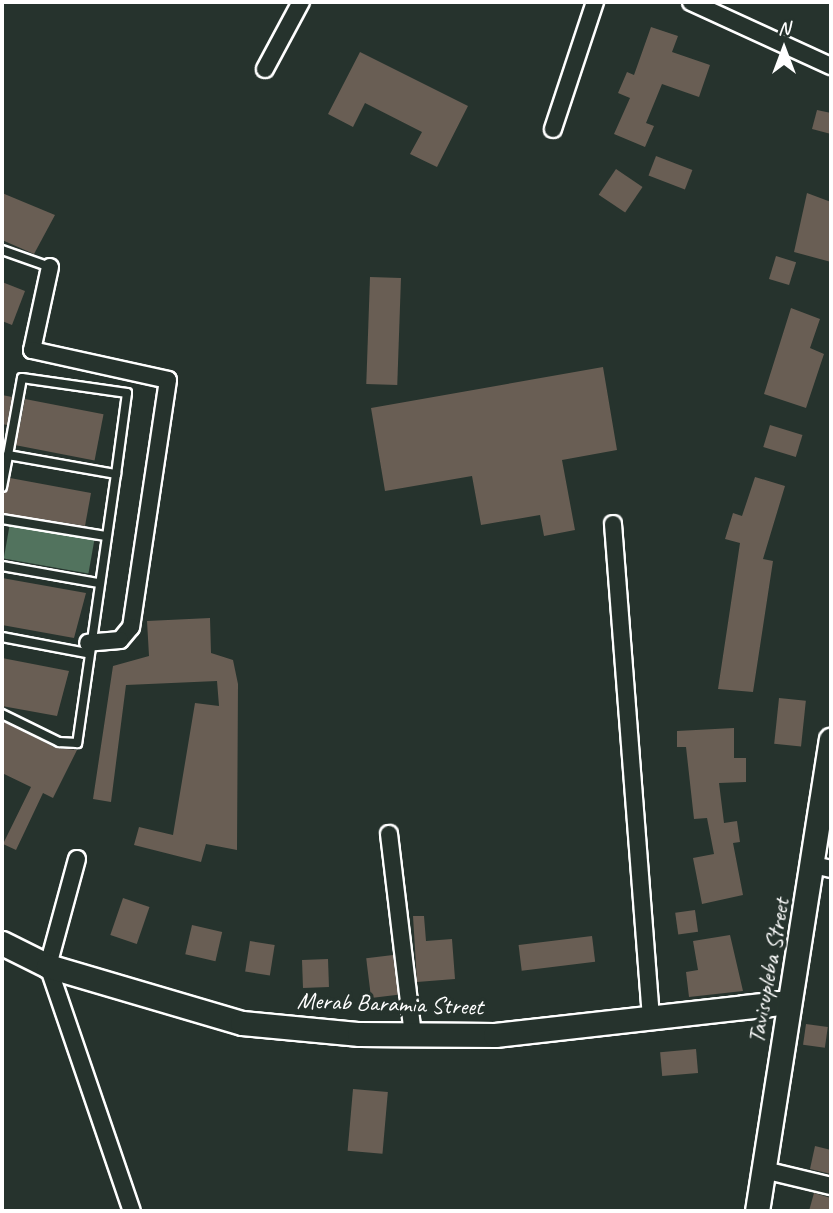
<!DOCTYPE html>
<style>
body{margin:0}
#map{position:relative;width:833px;height:1213px;overflow:hidden;background:#26332d;font-family:Caveat,sans-serif}
div>[style]{position:absolute}
.green>*{inset:0;background:#52735e;transform-origin:0 0}
.building>*{inset:0;background:#695e54;transform-origin:0 0}
.roads{filter:drop-shadow(2px 0 #fff) drop-shadow(-2px 0 #fff) drop-shadow(0 2px #fff) drop-shadow(0 -2px #fff)}
.lane>*{height:8px;margin:-4px;padding:0 4px;transform-origin:4px;border-radius:4px;background:#26332d}
.street>*{height:16px;margin:-8px;padding:0 8px;transform-origin:8px;border-radius:8px;background:#26332d}
.secondary>*{height:23px;margin:-11.5px;padding:0 11.5px;transform-origin:11.5px;border-radius:11.5px;background:#26332d}
span{translate:-50% -50%;white-space:nowrap;text-align:center;line-height:1.15;-webkit-text-stroke:7px #26332d;paint-order:stroke}
.street-label{font-size:24px;color:#fff}
.frame{position:absolute;inset:0;border:4px solid #fff;pointer-events:none}
.north{position:absolute;left:749px;top:14px;width:70px;height:70px;-webkit-text-stroke:5px #26332d;paint-order:stroke;rotate:0deg;font-size:19px;font-weight:700;line-height:28px;text-align:center;color:#fff}
.north::after{content:'';display:block;margin:auto;width:24px;height:32px;background:#fff;clip-path:polygon(50% 0,100% 100%,50% 72%,0 100%)}
</style>
<div id="map">
<div class="green">
<i style="left:10px;top:523px;width:86px;height:36px;rotate:10deg"></i>
</div>
<div class="building">
<i style="clip-path:polygon(651px 27px,678px 36px,672px 52px,710px 65px,699px 97px,662px 84px,646px 123px,654px 126px,645px 147px,614px 134px,630px 98px,618px 93px,627px 72px,634px 75px)"></i>
<i style="clip-path:polygon(360px 52px,468px 106px,437px 167px,410px 154px,422px 132px,365px 103px,353px 127px,328px 114px)"></i>
<i style="clip-path:polygon(817px 110px,831px 113px,831px 134px,812px 129px)"></i>
<i style="left:656px;top:156px;width:39px;height:21px;rotate:21deg"></i>
<i style="left:616px;top:169px;width:32px;height:31px;rotate:34deg"></i>
<i style="clip-path:polygon(2px 193px,55px 215px,34px 254px,2px 240px)"></i>
<i style="clip-path:polygon(807px 193px,831px 202px,831px 262px,794px 252px)"></i>
<i style="left:776px;top:256px;width:21px;height:24px;rotate:17deg"></i>
<i style="left:370px;top:277px;width:31px;height:107px;rotate:2deg"></i>
<i style="clip-path:polygon(2px 282px,25px 291px,12px 325px,2px 321px)"></i>
<i style="clip-path:polygon(791px 308px,820px 319px,810px 348px,824px 354px,806px 408px,764px 394px)"></i>
<i style="clip-path:polygon(603px 367px,617px 450px,562px 460px,575px 530px,544px 536px,540px 515px,481px 525px,472px 476px,385px 491px,371px 408px)"></i>
<i style="clip-path:polygon(2px 395px,12px 397px,7px 425px,2px 424px)"></i>
<i style="left:25px;top:399px;width:80px;height:47px;rotate:11deg"></i>
<i style="left:770px;top:425px;width:34px;height:23px;rotate:17deg"></i>
<i style="clip-path:polygon(755px 477px,785px 486px,763px 559px,773px 561px,753px 692px,718px 689px,740px 543px,725px 539px,733px 513px,742px 516px)"></i>
<i style="clip-path:polygon(10px 478px,91px 493px,85px 526px,2px 513px,2px 493px)"></i>
<i style="clip-path:polygon(2px 578px,86px 593px,74px 638px,2px 625px)"></i>
<i style="clip-path:polygon(210px 618px,211px 653px,233px 660px,238px 684px,237px 850px,206px 844px,201px 862px,134px 845px,139px 827px,173px 835px,195px 703px,219px 706px,217px 681px,126px 685px,111px 802px,93px 799px,113px 666px,149px 656px,147px 621px)"></i>
<i style="clip-path:polygon(2px 658px,69px 671px,57px 716px,2px 706px)"></i>
<i style="left:779px;top:698px;width:27px;height:46px;rotate:6deg"></i>
<i style="clip-path:polygon(2px 721px,56px 748px,77px 750px,53px 798px,43px 793px,16px 850px,3px 844px,31px 787px,2px 773px)"></i>
<i style="clip-path:polygon(734px 728px,734px 758px,746px 758px,746px 782px,719px 783px,724px 823px,737px 821px,740px 842px,733px 843px,743px 895px,702px 904px,693px 858px,714px 854px,707px 818px,694px 819px,686px 747px,677px 747px,677px 731px)"></i>
<i style="left:123px;top:898px;width:28px;height:39px;rotate:19deg"></i>
<i style="left:695px;top:910px;width:22px;height:20px;rotate:82deg"></i>
<i style="clip-path:polygon(413px 916px,424px 916px,426px 941px,452px 939px,455px 979px,417px 982px)"></i>
<i style="left:192px;top:925px;width:31px;height:30px;rotate:13deg"></i>
<i style="clip-path:polygon(730px 935px,743px 991px,689px 997px,686px 972px,698px 970px,693px 941px)"></i>
<i style="left:592px;top:936px;width:26px;height:74px;rotate:83deg"></i>
<i style="left:250px;top:941px;width:25px;height:31px;rotate:9deg"></i>
<i style="left:393px;top:955px;width:40px;height:27px;rotate:83deg"></i>
<i style="left:328px;top:959px;width:28px;height:26px;rotate:88deg"></i>
<i style="left:806px;top:1024px;width:22px;height:21px;rotate:8deg"></i>
<i style="left:696px;top:1049px;width:24px;height:36px;rotate:85deg"></i>
<i style="left:353px;top:1089px;width:35px;height:62px;rotate:5deg"></i>
<i style="clip-path:polygon(815px 1146px,831px 1150px,831px 1174px,810px 1169px)"></i>
<i style="clip-path:polygon(814px 1193px,831px 1198px,831px 1211px,809px 1211px)"></i>
</div>
<div class="roads">
<div class="lane">
<i style="left:2px;top:250px;width:51px;rotate:19.5deg"></i>
<i style="left:8px;top:455px;width:78px;rotate:-79.7deg"></i>
<i style="left:22px;top:378px;width:106px;rotate:8.1deg"></i>
<i style="left:127px;top:393px;width:82px;rotate:97.7deg"></i>
<i style="left:2px;top:487px;width:33px;rotate:-79deg"></i>
<i style="left:8px;top:455px;width:110px;rotate:10deg"></i>
<i style="left:116px;top:474px;width:272px;rotate:98.2deg"></i>
<i style="left:77px;top:743px;width:18px;rotate:-177deg"></i>
<i style="left:59px;top:742px;width:64px;rotate:-153.8deg"></i>
<i style="left:2px;top:519px;width:105px;rotate:9.3deg"></i>
<i style="left:2px;top:566px;width:97px;rotate:10deg"></i>
<i style="left:2px;top:637px;width:86px;rotate:10.7deg"></i>
</div>
<div class="street">
<i style="left:691px;top:2px;width:154px;rotate:24.6deg"></i>
<i style="left:265px;top:69px;width:76px;rotate:-61.8deg"></i>
<i style="left:553px;top:129px;width:134px;rotate:-71.7deg"></i>
<i style="left:50px;top:267px;width:85px;rotate:102.2deg"></i>
<i style="left:32px;top:350px;width:139px;rotate:12.4deg"></i>
<i style="left:168px;top:380px;width:250px;rotate:98.5deg"></i>
<i style="left:131px;top:627px;width:17px;rotate:130deg"></i>
<i style="left:120px;top:640px;width:32px;rotate:175deg"></i>
<i style="left:613px;top:524px;width:491px;rotate:85.6deg"></i>
<i style="left:389px;top:834px;width:201px;rotate:83.2deg"></i>
<i style="left:77px;top:859px;width:111px;rotate:105.2deg"></i>
<i style="left:48px;top:966px;width:259px;rotate:71.1deg"></i>
<i style="left:814px;top:865px;width:17px;rotate:13deg"></i>
<i style="left:764px;top:1170px;width:69px;rotate:13.4deg"></i>
</div>
<div class="secondary">
<i style="left:2px;top:943px;width:51px;rotate:26.6deg"></i>
<i style="left:48px;top:966px;width:202px;rotate:16.4deg"></i>
<i style="left:242px;top:1023px;width:118px;rotate:5.4deg"></i>
<i style="left:359px;top:1034px;width:136px;rotate:0.4deg"></i>
<i style="left:495px;top:1035px;width:296px;rotate:-6.4deg"></i>
<i style="left:757px;top:1211px;width:477px;rotate:-81.1deg"></i>
</div>
</div>
<div class="street-label">
<span style="left:769px;top:971px;rotate:-80deg">Tavisupleba Street</span>
<span style="left:390px;top:1004px;rotate:2deg">Merab Baramia Street</span>
</div>
<div class="frame"></div>
<div class="north">N</div>
</div>
